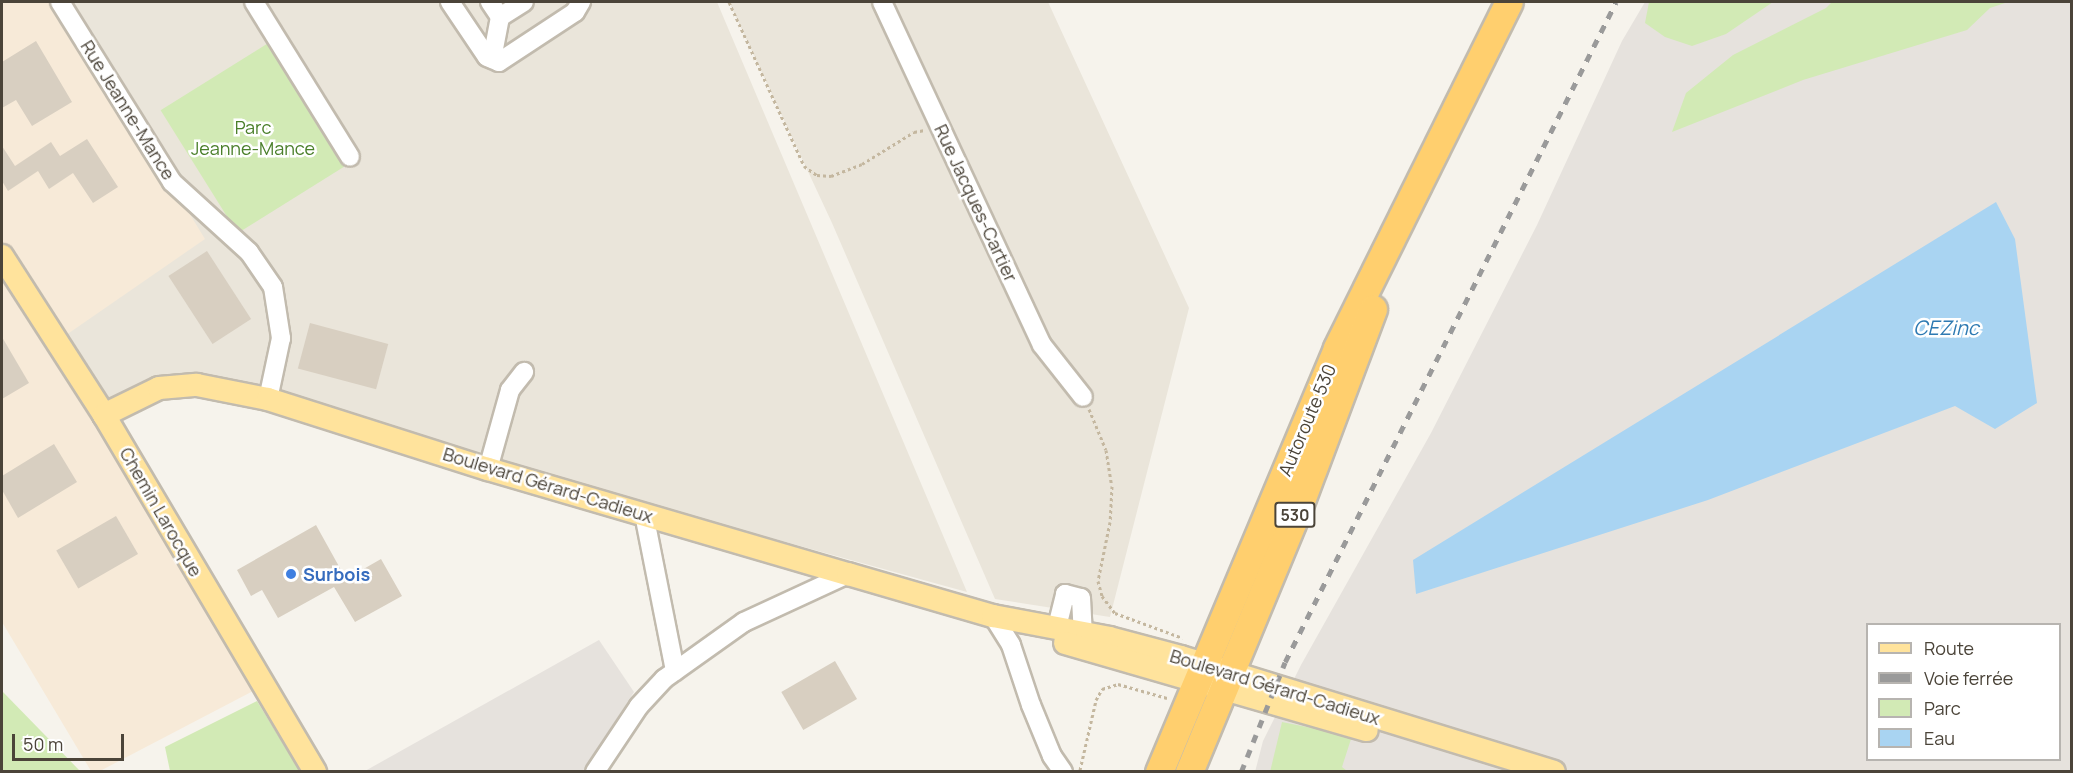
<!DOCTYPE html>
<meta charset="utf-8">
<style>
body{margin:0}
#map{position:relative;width:2073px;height:773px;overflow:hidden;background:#f6f3ec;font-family:Manrope,sans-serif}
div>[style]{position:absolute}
.residential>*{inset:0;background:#eae5da}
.commercial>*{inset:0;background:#f7ead8}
.industrial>*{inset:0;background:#e6e2dd}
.green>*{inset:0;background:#d2eab5;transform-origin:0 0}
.water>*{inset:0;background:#a9d4f2}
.building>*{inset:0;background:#d8cfc1;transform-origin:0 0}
.path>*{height:3px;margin-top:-1.5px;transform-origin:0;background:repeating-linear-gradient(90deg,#c4b79f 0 3px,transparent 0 6px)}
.roads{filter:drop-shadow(2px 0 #c2bbae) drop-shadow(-2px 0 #c2bbae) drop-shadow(0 2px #c2bbae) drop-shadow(0 -2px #c2bbae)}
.minor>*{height:18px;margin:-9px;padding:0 9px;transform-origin:9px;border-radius:9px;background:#fff}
.major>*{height:22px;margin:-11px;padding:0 11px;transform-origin:11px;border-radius:11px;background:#ffe39c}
.highway>*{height:27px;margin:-13.5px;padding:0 13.5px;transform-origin:13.5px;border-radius:13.5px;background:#ffcf6e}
.rail>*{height:4.5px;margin-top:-2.25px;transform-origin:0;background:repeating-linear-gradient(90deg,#9a9a9a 0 8px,transparent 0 16px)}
.dots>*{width:16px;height:16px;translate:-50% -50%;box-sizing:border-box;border:3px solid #fff;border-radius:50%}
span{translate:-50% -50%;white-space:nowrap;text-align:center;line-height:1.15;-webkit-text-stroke:5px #fff;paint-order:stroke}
.shield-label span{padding:2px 4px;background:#fff;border:2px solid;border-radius:4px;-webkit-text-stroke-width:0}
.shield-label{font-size:16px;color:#4b4439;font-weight:700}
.street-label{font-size:18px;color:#4b4439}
.park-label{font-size:18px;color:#4a7f2a}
.shop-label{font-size:18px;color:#366cbe;font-weight:700}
.left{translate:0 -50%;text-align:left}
.water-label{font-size:20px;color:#2e7ab2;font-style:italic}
.frame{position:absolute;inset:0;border:3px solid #4b4439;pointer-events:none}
.legend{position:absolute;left:1866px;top:623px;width:195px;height:138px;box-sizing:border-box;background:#fff;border:2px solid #b7b4b0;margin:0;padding:8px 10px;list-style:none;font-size:18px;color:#4b4439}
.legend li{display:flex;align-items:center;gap:12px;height:30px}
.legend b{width:30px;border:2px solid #b7b4b0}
.scale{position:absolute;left:12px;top:734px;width:112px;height:27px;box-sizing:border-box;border:3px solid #4b4439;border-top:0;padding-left:8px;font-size:18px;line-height:21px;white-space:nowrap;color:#4b4439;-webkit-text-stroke:4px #fff;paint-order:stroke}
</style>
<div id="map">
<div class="residential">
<i style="clip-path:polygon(56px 2px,717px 2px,967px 592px,268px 399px,197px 385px,104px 415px,56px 342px)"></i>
<i style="clip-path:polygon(729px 2px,1048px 2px,1189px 308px,1110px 617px,995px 599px,832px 223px)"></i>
</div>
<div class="commercial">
<i style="clip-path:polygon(2px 2px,60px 2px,205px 239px,56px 342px,255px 690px,100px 771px,91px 771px,2px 622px)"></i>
</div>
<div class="industrial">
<i style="clip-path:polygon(evenodd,1645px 2px,2071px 2px,2071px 771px,1255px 772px,1263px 741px,1301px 665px,1431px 433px,1537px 225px,1622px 41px,1645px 2px,1868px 624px,2060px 624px,2060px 760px,1868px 760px,1868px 624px)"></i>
<i style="clip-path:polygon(599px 640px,634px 692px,583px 771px,365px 771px)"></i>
</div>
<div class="green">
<i style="clip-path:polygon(1649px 2px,1773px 2px,1726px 34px,1692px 46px,1665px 37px,1645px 23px)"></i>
<i style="clip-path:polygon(1832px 2px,2008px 2px,1990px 8px,1967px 30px,1803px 80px,1672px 132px,1686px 93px,1733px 55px,1826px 8px)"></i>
<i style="left:270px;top:42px;width:145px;height:129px;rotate:58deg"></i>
<i style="clip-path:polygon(2px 691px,80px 771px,2px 771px)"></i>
<i style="clip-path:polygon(257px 701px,300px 771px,170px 771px,165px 747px)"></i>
<i style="clip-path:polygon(1282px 722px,1352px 736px,1342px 767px,1347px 771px,1270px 772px)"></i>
</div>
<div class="water">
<i style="clip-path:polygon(1996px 202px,2015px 239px,2037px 403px,1995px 429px,1955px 406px,1708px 500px,1416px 594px,1413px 560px)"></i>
</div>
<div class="building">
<i style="clip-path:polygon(36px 41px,72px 102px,32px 126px,16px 100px,2px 108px,2px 62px)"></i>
<i style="clip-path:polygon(87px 139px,118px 187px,93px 203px,73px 173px,49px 189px,38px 171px,8px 191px,2px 181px,2px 146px,15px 166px,51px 142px,60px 156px)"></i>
<i style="left:207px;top:251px;width:81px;height:46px;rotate:57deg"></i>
<i style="left:310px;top:323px;width:81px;height:47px;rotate:15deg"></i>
<i style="clip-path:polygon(2px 337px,29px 383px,2px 399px)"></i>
<i style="clip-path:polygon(54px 444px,77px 482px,18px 518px,2px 490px,2px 476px)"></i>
<i style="left:116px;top:516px;width:44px;height:69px;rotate:60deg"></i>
<i style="clip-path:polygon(316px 525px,346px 579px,381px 559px,402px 596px,355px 622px,334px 587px,278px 618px,262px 590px,251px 596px,237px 570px)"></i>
<i style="left:835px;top:661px;width:44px;height:62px;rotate:60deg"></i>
</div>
<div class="path">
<i style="left:729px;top:2px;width:180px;rotate:65.4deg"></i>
<i style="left:804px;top:166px;width:16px;rotate:35deg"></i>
<i style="left:817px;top:175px;width:14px;rotate:4deg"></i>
<i style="left:831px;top:176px;width:33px;rotate:-21deg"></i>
<i style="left:862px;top:164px;width:61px;rotate:-31.6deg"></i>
<i style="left:914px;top:132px;width:11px;rotate:-10deg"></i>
<i style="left:1089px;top:409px;width:44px;rotate:67.5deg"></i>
<i style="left:1106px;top:450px;width:36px;rotate:81deg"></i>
<i style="left:1112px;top:486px;width:36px;rotate:93deg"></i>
<i style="left:1110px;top:522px;width:60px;rotate:101.5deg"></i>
<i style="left:1098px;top:581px;width:16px;rotate:75deg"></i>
<i style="left:1102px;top:596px;width:21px;rotate:53deg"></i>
<i style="left:1115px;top:613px;width:72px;rotate:20.2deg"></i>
<i style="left:1080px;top:770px;width:72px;rotate:-77.1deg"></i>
<i style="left:1096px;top:700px;width:13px;rotate:-61deg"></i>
<i style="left:1102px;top:689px;width:17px;rotate:-17deg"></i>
<i style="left:1118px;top:684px;width:51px;rotate:15.9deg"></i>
</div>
<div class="roads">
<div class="minor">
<i style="left:60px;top:2px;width:212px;rotate:58.1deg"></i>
<i style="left:172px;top:182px;width:104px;rotate:42.3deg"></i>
<i style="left:249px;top:252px;width:42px;rotate:55.6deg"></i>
<i style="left:273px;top:287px;width:52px;rotate:81.1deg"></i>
<i style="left:281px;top:338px;width:62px;rotate:102deg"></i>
<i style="left:254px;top:2px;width:182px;rotate:58.2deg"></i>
<i style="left:450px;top:2px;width:66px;rotate:56.1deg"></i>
<i style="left:487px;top:57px;width:13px;rotate:23deg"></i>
<i style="left:499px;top:62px;width:91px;rotate:-33.3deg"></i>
<i style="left:575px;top:12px;width:12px;rotate:-59deg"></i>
<i style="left:490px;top:2px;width:18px;rotate:56deg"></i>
<i style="left:500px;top:17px;width:28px;rotate:-32deg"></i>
<i style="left:882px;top:2px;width:378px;rotate:65deg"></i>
<i style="left:1042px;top:345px;width:66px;rotate:51.7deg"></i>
<i style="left:492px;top:59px;width:43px;rotate:-79.2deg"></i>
<i style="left:488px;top:469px;width:82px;rotate:-74.4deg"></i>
<i style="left:510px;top:390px;width:23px;rotate:-52deg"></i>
<i style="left:644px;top:514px;width:160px;rotate:78.8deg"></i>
<i style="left:993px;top:616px;width:34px;rotate:58deg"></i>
<i style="left:1011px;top:645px;width:63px;rotate:71.6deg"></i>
<i style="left:1031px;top:705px;width:55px;rotate:67.6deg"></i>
<i style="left:1052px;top:756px;width:19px;rotate:55deg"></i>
<i style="left:1057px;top:627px;width:34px;rotate:-76deg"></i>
<i style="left:1065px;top:594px;width:16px;rotate:14deg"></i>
<i style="left:1081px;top:598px;width:34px;rotate:87deg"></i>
<i style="left:595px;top:772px;width:79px;rotate:-56.3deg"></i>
<i style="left:639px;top:706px;width:37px;rotate:-47deg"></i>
<i style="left:664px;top:679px;width:98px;rotate:-35.5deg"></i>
<i style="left:744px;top:622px;width:115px;rotate:-24.8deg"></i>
</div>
<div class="major">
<i style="left:2px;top:256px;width:189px;rotate:57.3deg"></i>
<i style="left:104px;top:415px;width:415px;rotate:59.4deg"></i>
<i style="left:104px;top:415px;width:61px;rotate:-26.1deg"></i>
<i style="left:159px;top:388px;width:38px;rotate:-5deg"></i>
<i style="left:197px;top:385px;width:72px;rotate:11.2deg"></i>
<i style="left:268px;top:399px;width:231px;rotate:17.7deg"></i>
<i style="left:488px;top:469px;width:375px;rotate:16.3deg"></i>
<i style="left:848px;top:574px;width:151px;rotate:16.2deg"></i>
<i style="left:993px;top:616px;width:118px;rotate:10.7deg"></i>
<i style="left:1109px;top:638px;width:74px;rotate:14.8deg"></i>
<i style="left:1181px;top:657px;width:390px;rotate:17.1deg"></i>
<i style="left:1065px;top:643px;width:314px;rotate:16.1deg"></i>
</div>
<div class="highway">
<i style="left:1159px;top:772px;width:460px;rotate:-67.2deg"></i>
<i style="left:1337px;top:348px;width:386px;rotate:-63.6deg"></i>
<i style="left:1189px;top:772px;width:279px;rotate:-67.5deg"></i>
<i style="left:1296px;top:514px;width:219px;rotate:-69.4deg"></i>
</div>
</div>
<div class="rail">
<i style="left:1241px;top:772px;width:118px;rotate:-68.2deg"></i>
<i style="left:1285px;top:662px;width:738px;rotate:-63.37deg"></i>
</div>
<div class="dots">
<i style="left:291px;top:574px;background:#3f7fe0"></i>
</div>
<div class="shield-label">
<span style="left:1295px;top:515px">530</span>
</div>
<div class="street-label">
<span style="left:128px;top:110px;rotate:58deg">Rue Jeanne-Mance</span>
<span style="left:976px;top:203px;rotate:65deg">Rue Jacques-Cartier</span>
<span style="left:1307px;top:420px;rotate:-67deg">Autoroute 530</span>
<span style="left:548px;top:485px;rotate:17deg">Boulevard Gérard-Cadieux</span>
<span style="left:161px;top:512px;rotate:60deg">Chemin Larocque</span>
<span style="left:1275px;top:687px;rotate:17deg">Boulevard Gérard-Cadieux</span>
</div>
<div class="park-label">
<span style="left:253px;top:138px">Parc<br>Jeanne-Mance</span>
</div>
<div class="shop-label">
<span class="left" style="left:303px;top:574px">Surbois</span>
</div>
<div class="water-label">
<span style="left:1946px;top:327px">CEZinc</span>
</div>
<div class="frame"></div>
<ul class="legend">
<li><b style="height:8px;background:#ffe39c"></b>Route</li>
<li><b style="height:8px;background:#9a9a9a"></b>Voie ferrée</li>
<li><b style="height:16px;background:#d2eab5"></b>Parc</li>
<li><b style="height:16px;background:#a9d4f2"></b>Eau</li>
</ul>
<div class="scale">50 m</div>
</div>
